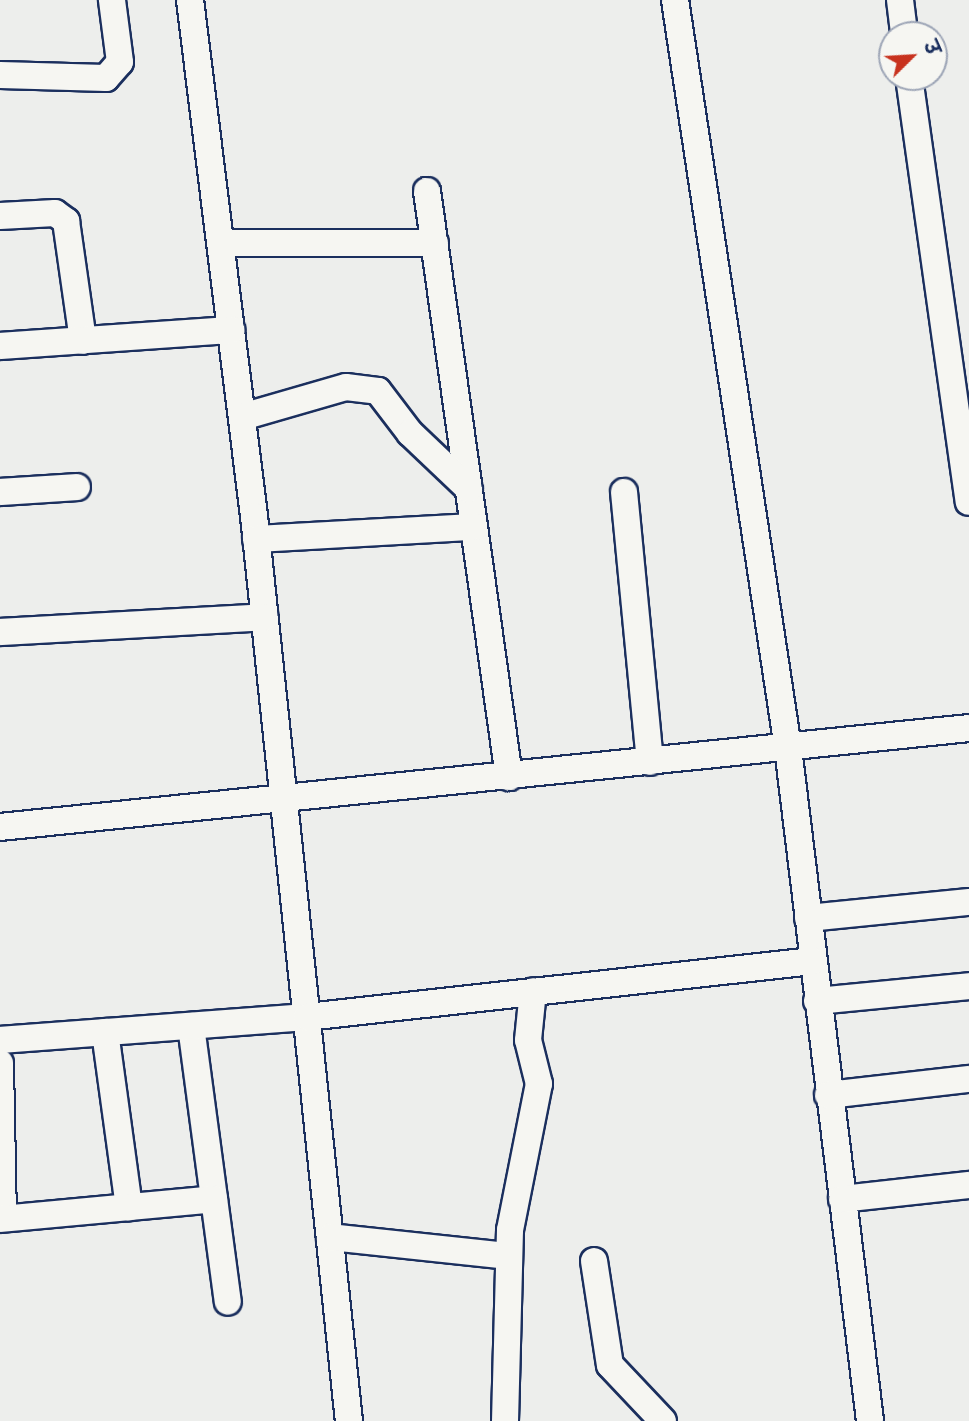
<!DOCTYPE html>
<meta charset="utf-8">
<style>
body{margin:0}
#map{position:relative;width:969px;height:1421px;overflow:hidden;background:#edeeec;font-family:"Balsamiq Sans","Playpen Sans Deva",sans-serif}
div>[style]{position:absolute}
.roads{filter:drop-shadow(2px 0 #1b2f5e) drop-shadow(-2px 0 #1b2f5e) drop-shadow(0 2px #1b2f5e) drop-shadow(0 -2px #1b2f5e)}
.minor>*{height:26px;margin:-13px;padding:0 13px;transform-origin:13px;border-radius:13px;background:#f6f6f2}
span{translate:-50% -50%;white-space:nowrap;text-align:center;line-height:1.15;-webkit-text-stroke:6px #f6f6f2;paint-order:stroke}
.north{position:absolute;left:878px;top:21px;width:70px;height:70px;box-sizing:border-box;background:#f6f6f2;border:2px solid #9ea6b7;border-radius:50%;rotate:66deg;font-size:19px;font-weight:700;line-height:28px;text-align:center;color:#1b2f5e}
.north::after{content:'';display:block;margin:auto;width:24px;height:32px;background:#c8321e;clip-path:polygon(50% 0,100% 100%,50% 72%,0 100%)}
</style>
<div id="map">
<div class="roads">
<div class="minor">
<i style="left:190px;top:0;width:520px;rotate:82.93deg"></i>
<i style="left:254px;top:516px;width:910px;rotate:84.01deg"></i>
<i style="left:675px;top:0;width:756px;rotate:81.41deg"></i>
<i style="left:788px;top:748px;width:678px;rotate:83.05deg"></i>
<i style="left:900px;top:0;width:35px;rotate:83deg"></i>
<i style="left:0;top:75px;width:106px;rotate:1.6deg"></i>
<i style="left:106px;top:78px;width:21px;rotate:-49deg"></i>
<i style="left:120px;top:62px;width:63px;rotate:-97.4deg"></i>
<i style="left:909px;top:77px;width:429px;rotate:82deg"></i>
<i style="left:427px;top:191px;width:592px;rotate:82.03deg"></i>
<i style="left:0;top:216px;width:55px;rotate:-3.1deg"></i>
<i style="left:55px;top:213px;width:14px;rotate:36deg"></i>
<i style="left:66px;top:221px;width:121px;rotate:81.9deg"></i>
<i style="left:221px;top:243px;width:214px"></i>
<i style="left:0;top:346px;width:232px;rotate:-4deg"></i>
<i style="left:242px;top:417px;width:108px;rotate:-16.1deg"></i>
<i style="left:346px;top:387px;width:32px;rotate:7deg"></i>
<i style="left:378px;top:391px;width:53px;rotate:52.7deg"></i>
<i style="left:410px;top:433px;width:81px;rotate:43.5deg"></i>
<i style="left:0;top:492px;width:77px;rotate:-3.7deg"></i>
<i style="left:624px;top:492px;width:271px;rotate:84.5deg"></i>
<i style="left:256px;top:539px;width:218px;rotate:-3.2deg"></i>
<i style="left:0;top:632px;width:265px;rotate:-3.2deg"></i>
<i style="left:0;top:827px;width:974px;rotate:-5.83deg"></i>
<i style="left:808px;top:918px;width:162px;rotate:-5.7deg"></i>
<i style="left:817px;top:1001px;width:153px;rotate:-5.6deg"></i>
<i style="left:191px;top:1026px;width:278px;rotate:82.4deg"></i>
<i style="left:105px;top:1032px;width:177px;rotate:82.2deg"></i>
<i style="left:0;top:1040px;width:308px;rotate:-4.3deg"></i>
<i style="left:307px;top:1017px;width:509px;rotate:-6.32deg"></i>
<i style="left:0;top:1063px;width:155px;rotate:88.9deg"></i>
<i style="left:828px;top:1095px;width:142px;rotate:-6.5deg"></i>
<i style="left:842px;top:1199px;width:128px;rotate:-6.3deg"></i>
<i style="left:0;top:1219px;width:215px;rotate:-5.3deg"></i>
<i style="left:330px;top:1237px;width:179px;rotate:6.1deg"></i>
<i style="left:594px;top:1261px;width:105px;rotate:81.3deg"></i>
<i style="left:610px;top:1365px;width:77px;rotate:46.6deg"></i>
<i style="left:505px;top:1421px;width:191px;rotate:-88.5deg"></i>
<i style="left:510px;top:1230px;width:149px;rotate:-78.8deg"></i>
<i style="left:539px;top:1084px;width:45px;rotate:-104deg"></i>
<i style="left:528px;top:1040px;width:49px;rotate:-84.2deg"></i>
</div>
</div>
<div class="north">उ</div>
</div>
